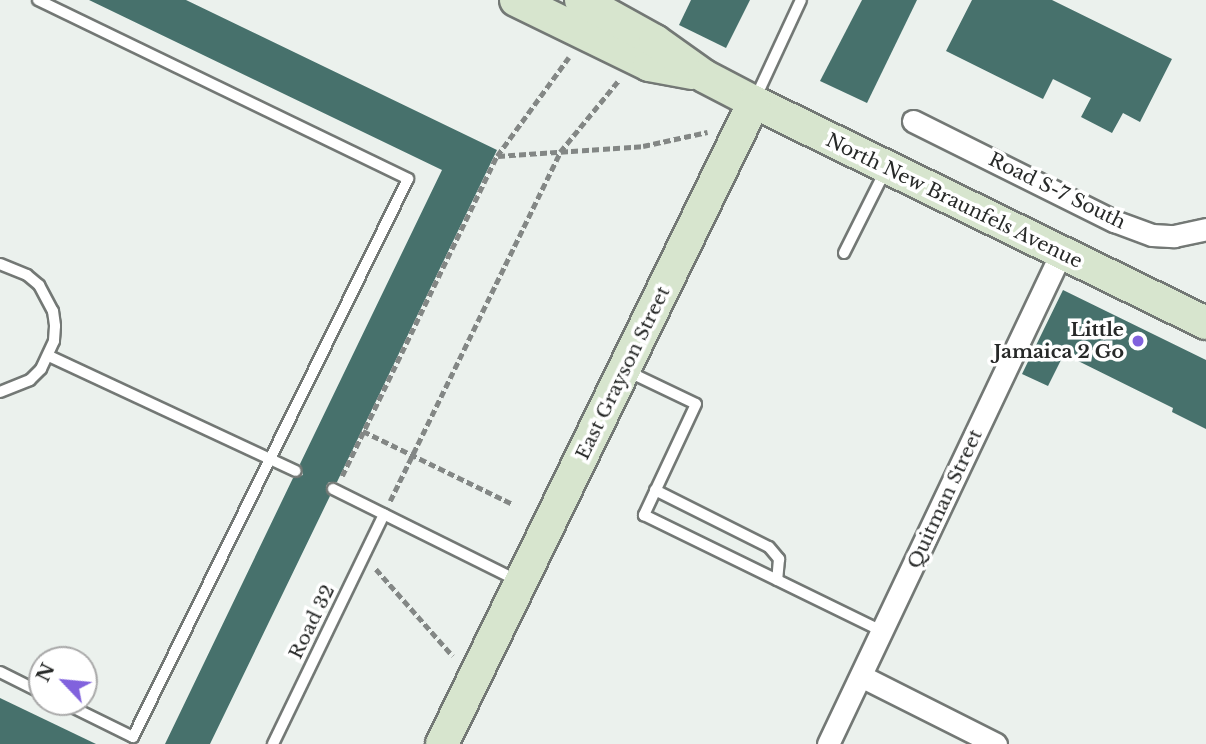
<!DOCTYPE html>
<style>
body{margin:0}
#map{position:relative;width:1206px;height:744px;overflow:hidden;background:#ebf1ed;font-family:"Libre Baskerville",serif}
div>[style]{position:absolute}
.building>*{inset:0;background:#47716c}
.path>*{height:4.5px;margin-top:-2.25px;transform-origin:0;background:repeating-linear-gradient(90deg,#838785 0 7px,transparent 0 10.5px)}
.roads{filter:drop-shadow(2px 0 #737875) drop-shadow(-2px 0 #737875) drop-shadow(0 2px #737875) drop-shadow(0 -2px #737875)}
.lane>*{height:10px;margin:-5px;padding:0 5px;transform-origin:5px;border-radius:5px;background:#fff}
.street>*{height:21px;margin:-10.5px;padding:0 10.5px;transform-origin:10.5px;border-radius:10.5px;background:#fff}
.secondary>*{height:32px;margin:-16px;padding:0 16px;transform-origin:16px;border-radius:16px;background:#d7e5ce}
.dots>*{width:19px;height:19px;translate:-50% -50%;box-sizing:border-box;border:4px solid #fff;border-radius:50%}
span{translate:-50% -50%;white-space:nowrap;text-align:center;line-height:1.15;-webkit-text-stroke:7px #fff;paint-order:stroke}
.street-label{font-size:19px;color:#272928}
.poi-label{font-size:19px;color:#272928;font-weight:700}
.right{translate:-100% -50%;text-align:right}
.north{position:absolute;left:28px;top:646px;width:70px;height:70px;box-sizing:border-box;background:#fff;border:2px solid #a9a9a9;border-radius:50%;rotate:296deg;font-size:19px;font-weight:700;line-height:28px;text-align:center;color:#272928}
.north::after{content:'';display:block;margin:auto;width:24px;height:32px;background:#8162dd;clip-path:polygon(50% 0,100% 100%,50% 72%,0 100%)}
</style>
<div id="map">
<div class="building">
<i style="clip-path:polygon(89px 0,186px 0,497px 150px,337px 482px,329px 482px,326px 486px,330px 496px,210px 744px,165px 744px,293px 478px,303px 475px,300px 464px,442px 170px)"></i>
<i style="clip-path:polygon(691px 0,750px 0,726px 48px,679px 25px)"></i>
<i style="clip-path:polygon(862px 0,917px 0,867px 103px,820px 81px)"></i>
<i style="clip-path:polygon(972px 0,1052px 0,1172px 59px,1140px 122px,1123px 113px,1112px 133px,1081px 117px,1091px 98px,1053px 79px,1043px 99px,946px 51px)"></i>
<i style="clip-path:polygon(1063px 290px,1206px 360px,1206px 429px,1172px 412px,1173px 408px,1064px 354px,1048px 386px,1022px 374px)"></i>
<i style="clip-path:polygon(0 698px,96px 744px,0 744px)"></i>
</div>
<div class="path">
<i style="left:498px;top:156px;width:145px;rotate:-3.9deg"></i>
<i style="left:643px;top:146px;width:66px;rotate:-12.3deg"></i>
<i style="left:363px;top:431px;width:167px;rotate:26deg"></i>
<i style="left:342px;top:476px;width:356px;rotate:-64.2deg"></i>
<i style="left:497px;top:156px;width:122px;rotate:-54deg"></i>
<i style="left:390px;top:501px;width:388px;rotate:-64deg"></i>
<i style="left:560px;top:152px;width:93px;rotate:-50.7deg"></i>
<i style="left:376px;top:569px;width:116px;rotate:48.5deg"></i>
</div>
<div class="roads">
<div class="lane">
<i style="left:38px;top:0;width:411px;rotate:25.8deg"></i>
<i style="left:408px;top:179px;width:622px;rotate:116.24deg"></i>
<i style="left:133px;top:737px;width:79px;rotate:-153.8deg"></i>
<i style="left:755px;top:99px;width:109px;rotate:-65.1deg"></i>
<i style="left:844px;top:253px;width:94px;rotate:-63.4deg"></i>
<i style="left:0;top:264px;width:29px;rotate:22deg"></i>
<i style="left:27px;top:275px;width:16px;rotate:40deg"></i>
<i style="left:39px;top:285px;width:30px;rotate:62deg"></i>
<i style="left:53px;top:311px;width:15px;rotate:82deg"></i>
<i style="left:55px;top:326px;width:15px;rotate:94deg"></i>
<i style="left:54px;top:341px;width:31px;rotate:115deg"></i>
<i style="left:41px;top:369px;width:16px;rotate:135deg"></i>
<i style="left:30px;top:380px;width:32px;rotate:158deg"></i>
<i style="left:49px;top:356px;width:272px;rotate:25deg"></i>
<i style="left:627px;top:371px;width:76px;rotate:25.6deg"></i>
<i style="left:696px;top:404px;width:123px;rotate:115.1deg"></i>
<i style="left:644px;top:515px;width:265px;rotate:26deg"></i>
<i style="left:333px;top:489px;width:207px;rotate:26.4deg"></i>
<i style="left:655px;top:490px;width:127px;rotate:26.6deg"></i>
<i style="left:769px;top:547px;width:16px;rotate:50deg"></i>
<i style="left:779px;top:559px;width:21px;rotate:95deg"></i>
<i style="left:0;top:672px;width:47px;rotate:26.6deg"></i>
<i style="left:273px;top:744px;width:255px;rotate:-64.2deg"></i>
</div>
<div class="street">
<i style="left:913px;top:121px;width:225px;rotate:26.5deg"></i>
<i style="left:1114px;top:221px;width:40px;rotate:20.2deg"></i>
<i style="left:1152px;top:235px;width:22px;rotate:3deg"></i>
<i style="left:1174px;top:236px;width:33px;rotate:-12deg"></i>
<i style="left:861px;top:676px;width:151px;rotate:26.7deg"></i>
<i style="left:828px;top:744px;width:543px;rotate:-64.61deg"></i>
</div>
<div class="secondary">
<i style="left:516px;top:0;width:148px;rotate:26deg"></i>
<i style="left:649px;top:65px;width:44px;rotate:10.5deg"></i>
<i style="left:581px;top:0;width:85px;rotate:29deg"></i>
<i style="left:655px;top:41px;width:60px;rotate:35.5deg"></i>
<i style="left:704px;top:76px;width:56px;rotate:27.5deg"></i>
<i style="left:754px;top:102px;width:503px;rotate:26.06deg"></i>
<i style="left:442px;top:744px;width:714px;rotate:-64.08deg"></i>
</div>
</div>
<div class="dots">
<i style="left:1138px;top:341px;background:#8162dd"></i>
</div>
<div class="street-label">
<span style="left:1057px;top:191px;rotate:26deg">Road S-7 South</span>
<span style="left:954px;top:201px;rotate:26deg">North New Braunfels Avenue</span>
<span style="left:623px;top:373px;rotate:-64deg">East Grayson Street</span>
<span style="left:945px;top:499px;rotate:-65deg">Quitman Street</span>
<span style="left:312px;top:622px;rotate:-64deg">Road 32</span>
</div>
<div class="poi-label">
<span class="right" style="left:1124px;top:341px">Little<br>Jamaica 2 Go</span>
</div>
<div class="north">N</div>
</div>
